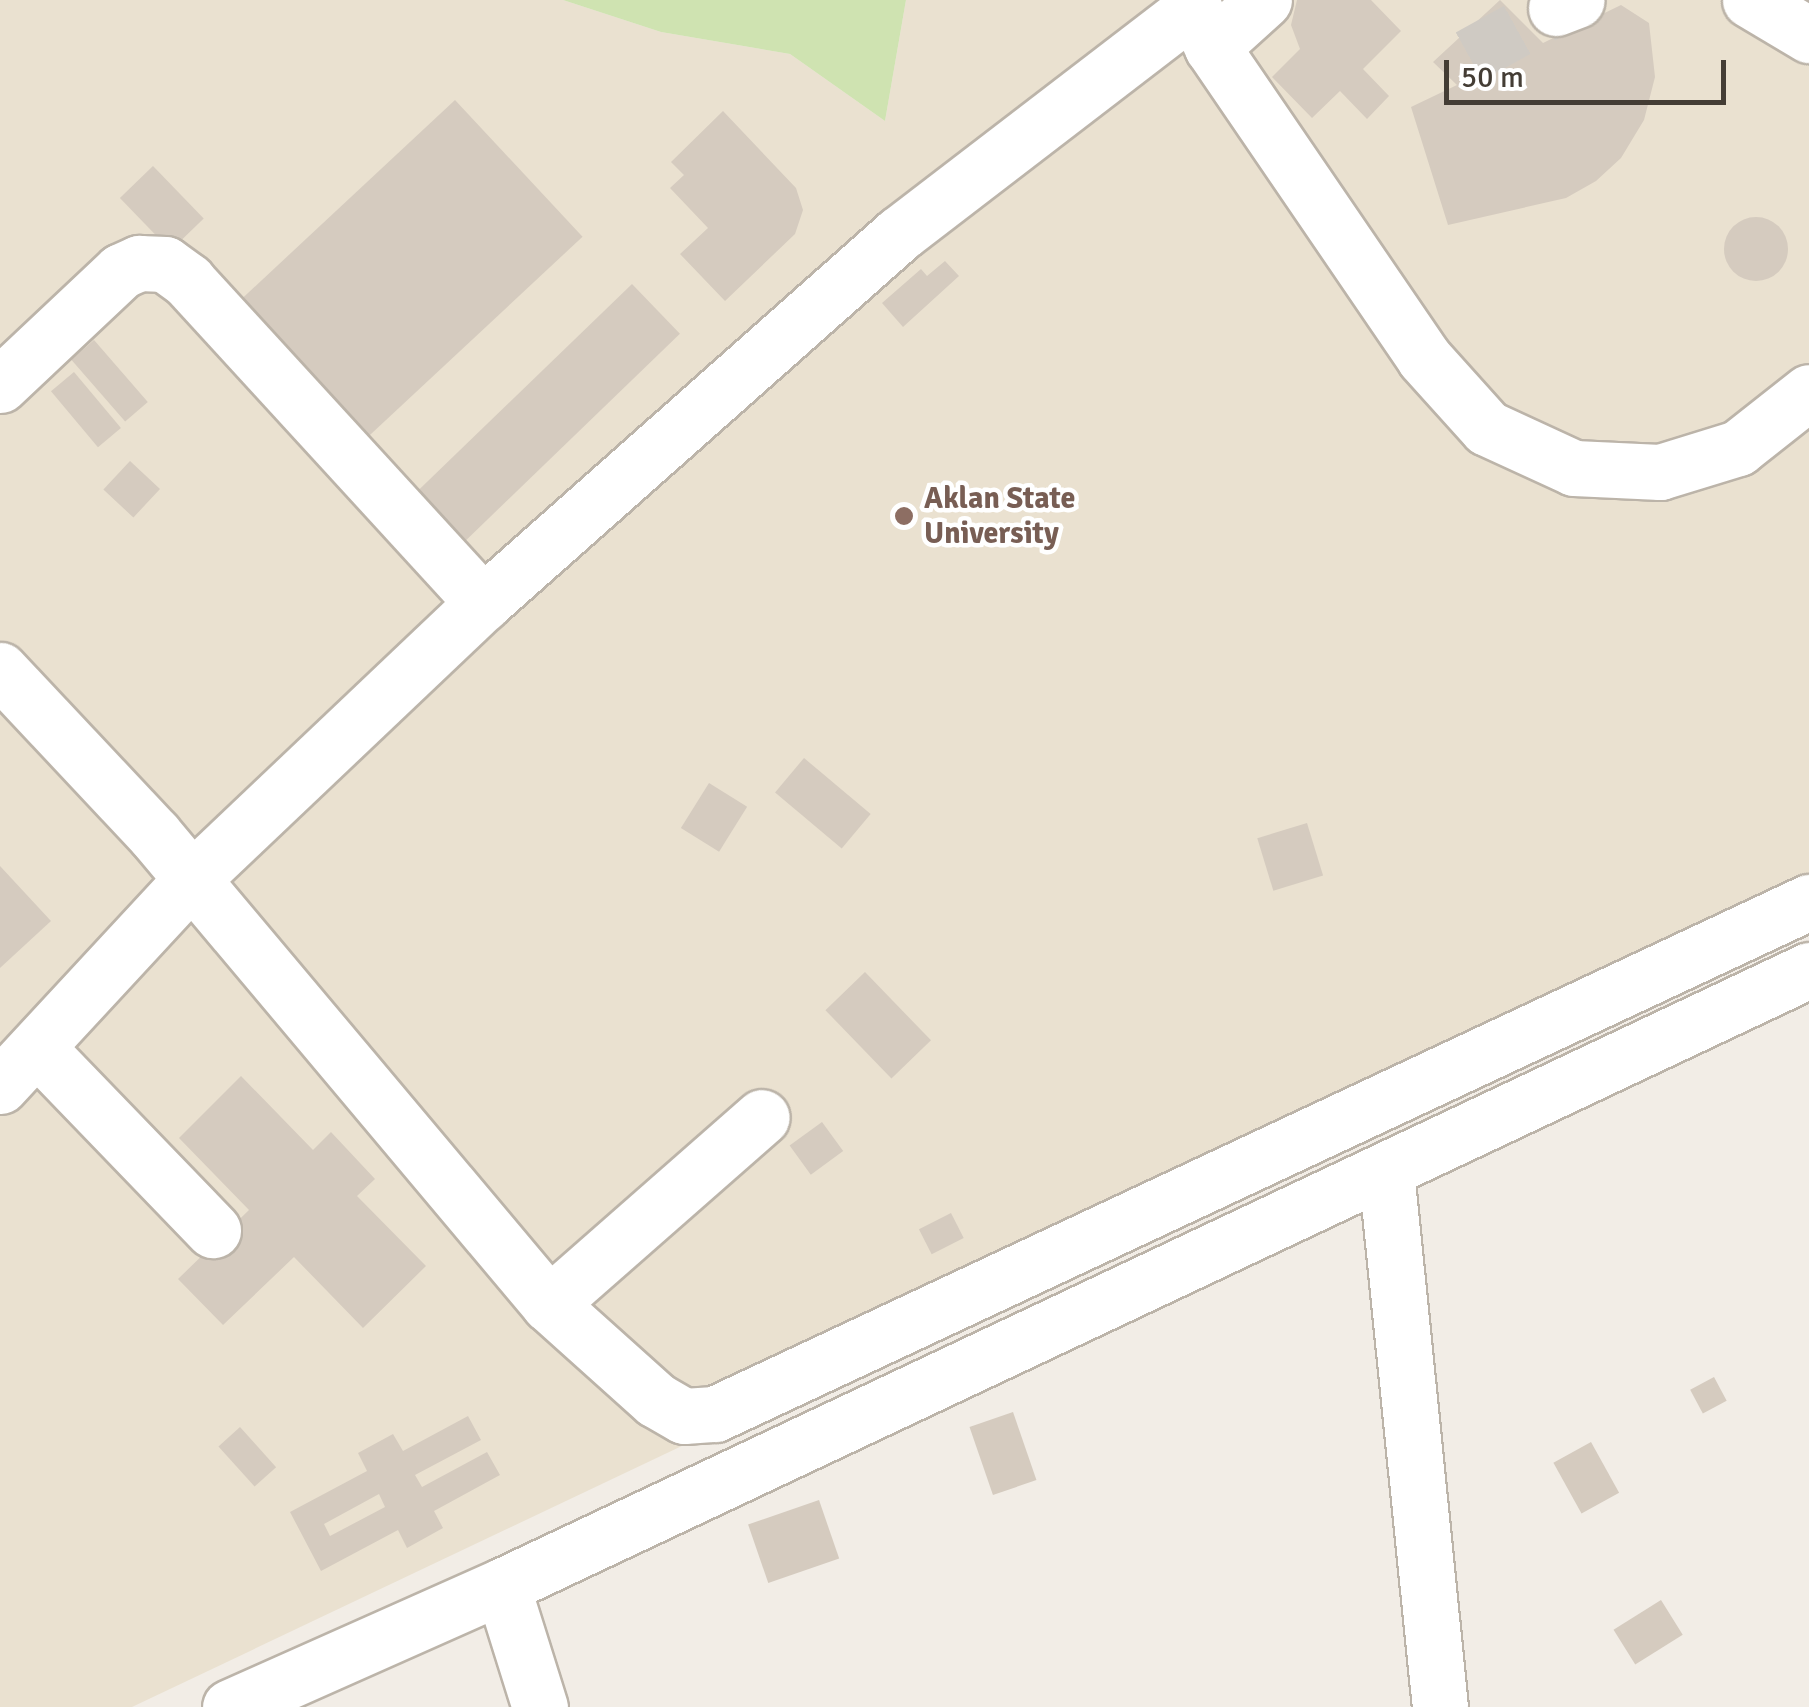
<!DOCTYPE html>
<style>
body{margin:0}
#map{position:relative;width:1809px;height:1707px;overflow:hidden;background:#f2ede6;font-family:Signika,sans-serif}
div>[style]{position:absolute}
.education>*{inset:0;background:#eae1d0}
.green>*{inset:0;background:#cfe3b1}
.building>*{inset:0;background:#d5cbbf;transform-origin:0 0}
.round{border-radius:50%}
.minor-tunnel>*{height:55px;margin-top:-27.5px;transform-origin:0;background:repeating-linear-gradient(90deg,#cfcac3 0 55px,transparent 0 83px)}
.roads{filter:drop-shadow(2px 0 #bcb4a9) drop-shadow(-2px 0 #bcb4a9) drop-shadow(0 2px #bcb4a9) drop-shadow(0 -2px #bcb4a9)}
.minor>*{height:55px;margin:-27.5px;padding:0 27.5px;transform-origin:27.5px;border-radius:27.5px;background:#fff}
.dots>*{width:28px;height:28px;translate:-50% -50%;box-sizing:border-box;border:5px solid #fff;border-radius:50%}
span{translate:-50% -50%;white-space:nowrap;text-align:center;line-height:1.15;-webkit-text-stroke:9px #fff;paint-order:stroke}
.education-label{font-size:30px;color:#785e54;font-weight:700}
.left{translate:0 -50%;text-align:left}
.scale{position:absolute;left:1444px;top:60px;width:282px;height:45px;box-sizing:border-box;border:5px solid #443d35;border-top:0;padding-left:12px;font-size:30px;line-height:35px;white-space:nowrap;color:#443d35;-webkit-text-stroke:8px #fff;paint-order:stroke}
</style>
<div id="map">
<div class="education">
<i style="clip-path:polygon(0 0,563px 0,661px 32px,790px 54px,885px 121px,906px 0,1809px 0,1809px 911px,132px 1707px,0 1707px)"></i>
</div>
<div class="green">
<i style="clip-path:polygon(563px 0,906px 0,885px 121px,790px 54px,661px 32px)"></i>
</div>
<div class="building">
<i style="clip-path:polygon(1297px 0,1371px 0,1401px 31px,1363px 69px,1389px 96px,1367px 119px,1340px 91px,1312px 118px,1272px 77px,1300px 49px,1291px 25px)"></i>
<i style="clip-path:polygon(1500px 0,1543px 43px,1621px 5px,1649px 23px,1655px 77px,1644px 120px,1621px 158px,1596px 181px,1566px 198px,1448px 225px,1411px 107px,1457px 85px,1433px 62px)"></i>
<i style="left:455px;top:100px;width:187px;height:294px;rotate:47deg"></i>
<i style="clip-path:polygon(723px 111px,796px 188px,803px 210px,795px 234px,725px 301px,680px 254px,708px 228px,670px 188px,684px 175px,671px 162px)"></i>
<i style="left:153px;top:166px;width:73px;height:46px;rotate:46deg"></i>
<i class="round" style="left:1724px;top:217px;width:64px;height:64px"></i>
<i style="clip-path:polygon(945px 261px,959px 276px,903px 327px,882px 303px,921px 269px,927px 276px)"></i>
<i style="left:632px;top:284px;width:69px;height:316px;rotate:46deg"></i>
<i style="left:94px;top:340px;width:82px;height:30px;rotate:49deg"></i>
<i style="left:74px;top:372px;width:73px;height:30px;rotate:50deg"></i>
<i style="left:130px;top:461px;width:41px;height:39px;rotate:43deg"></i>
<i style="left:804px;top:758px;width:87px;height:45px;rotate:40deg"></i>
<i style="left:709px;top:783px;width:45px;height:53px;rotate:32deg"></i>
<i style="left:1307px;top:823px;width:55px;height:52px;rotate:73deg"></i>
<i style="clip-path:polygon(0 866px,51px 921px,0 968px)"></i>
<i style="left:865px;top:972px;width:95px;height:55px;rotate:46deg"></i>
<i style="clip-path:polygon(241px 1076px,313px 1150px,331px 1132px,375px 1179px,357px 1196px,426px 1266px,363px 1328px,294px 1257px,223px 1325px,178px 1279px,249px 1210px,179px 1138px)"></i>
<i style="left:822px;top:1122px;width:36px;height:40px;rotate:54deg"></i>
<i style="left:951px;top:1213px;width:28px;height:36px;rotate:63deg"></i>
<i style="left:1714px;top:1377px;width:27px;height:27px;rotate:62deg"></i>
<i style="left:1013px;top:1412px;width:72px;height:46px;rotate:71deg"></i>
<i style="clip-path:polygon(evenodd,468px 1416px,481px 1440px,415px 1475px,422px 1487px,487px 1452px,500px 1475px,434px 1511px,443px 1528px,407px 1548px,398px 1530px,321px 1571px,290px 1512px,367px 1471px,358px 1453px,393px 1434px,403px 1451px,468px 1416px,379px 1494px,385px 1507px,330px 1536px,324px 1524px,379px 1494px)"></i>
<i style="left:240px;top:1427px;width:54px;height:29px;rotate:48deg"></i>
<i style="left:1591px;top:1442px;width:58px;height:43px;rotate:61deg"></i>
<i style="left:819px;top:1500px;width:62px;height:75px;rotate:71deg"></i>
<i style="left:1661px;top:1600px;width:41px;height:56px;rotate:58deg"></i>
</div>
<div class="minor-tunnel">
<i style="left:1469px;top:56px;width:99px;rotate:-28.9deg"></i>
</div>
<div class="roads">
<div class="minor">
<i style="left:1190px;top:0;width:52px;rotate:64.9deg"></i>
<i style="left:1212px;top:47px;width:376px;rotate:55.7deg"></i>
<i style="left:1424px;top:358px;width:94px;rotate:48deg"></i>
<i style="left:1487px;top:428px;width:96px;rotate:24.7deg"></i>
<i style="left:1574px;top:468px;width:86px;rotate:2.7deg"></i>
<i style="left:1660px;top:472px;width:82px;rotate:-17.1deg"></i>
<i style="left:1738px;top:448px;width:90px;rotate:-38.3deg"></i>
<i style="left:1750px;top:0;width:69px;rotate:30.7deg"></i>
<i style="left:1556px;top:8px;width:22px;rotate:-21deg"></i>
<i style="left:1212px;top:47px;width:70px;rotate:-42.1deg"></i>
<i style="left:0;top:385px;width:166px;rotate:-43.3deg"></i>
<i style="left:121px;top:271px;width:20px;rotate:-24deg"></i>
<i style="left:139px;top:263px;width:26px;rotate:2deg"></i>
<i style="left:165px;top:264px;width:29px;rotate:36deg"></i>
<i style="left:188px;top:281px;width:437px;rotate:47.5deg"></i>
<i style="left:0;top:670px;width:225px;rotate:46.8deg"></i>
<i style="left:154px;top:834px;width:614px;rotate:49.96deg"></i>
<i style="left:549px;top:1304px;width:144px;rotate:41.9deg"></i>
<i style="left:656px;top:1400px;width:32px;rotate:30deg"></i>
<i style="left:684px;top:1416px;width:31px;rotate:-4deg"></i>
<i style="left:715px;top:1414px;width:1208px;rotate:-25.08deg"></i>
<i style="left:38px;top:1049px;width:252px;rotate:46deg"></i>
<i style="left:0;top:1086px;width:282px;rotate:-47.2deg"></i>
<i style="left:192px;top:879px;width:401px;rotate:-43.5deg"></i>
<i style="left:483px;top:603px;width:556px;rotate:-41.57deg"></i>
<i style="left:899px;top:234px;width:372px;rotate:-37.5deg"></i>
<i style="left:1386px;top:1172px;width:538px;rotate:84.24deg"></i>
<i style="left:549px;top:1304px;width:283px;rotate:-41.3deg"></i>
<i style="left:502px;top:1586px;width:127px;rotate:72.6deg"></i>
<i style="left:230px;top:1707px;width:298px;rotate:-24deg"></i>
<i style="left:502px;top:1586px;width:1445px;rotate:-25.23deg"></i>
</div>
</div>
<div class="dots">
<i style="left:904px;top:516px;background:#8d6e63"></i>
</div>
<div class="education-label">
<span class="left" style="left:924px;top:516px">Aklan State<br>University</span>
</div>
<div class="scale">50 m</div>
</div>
